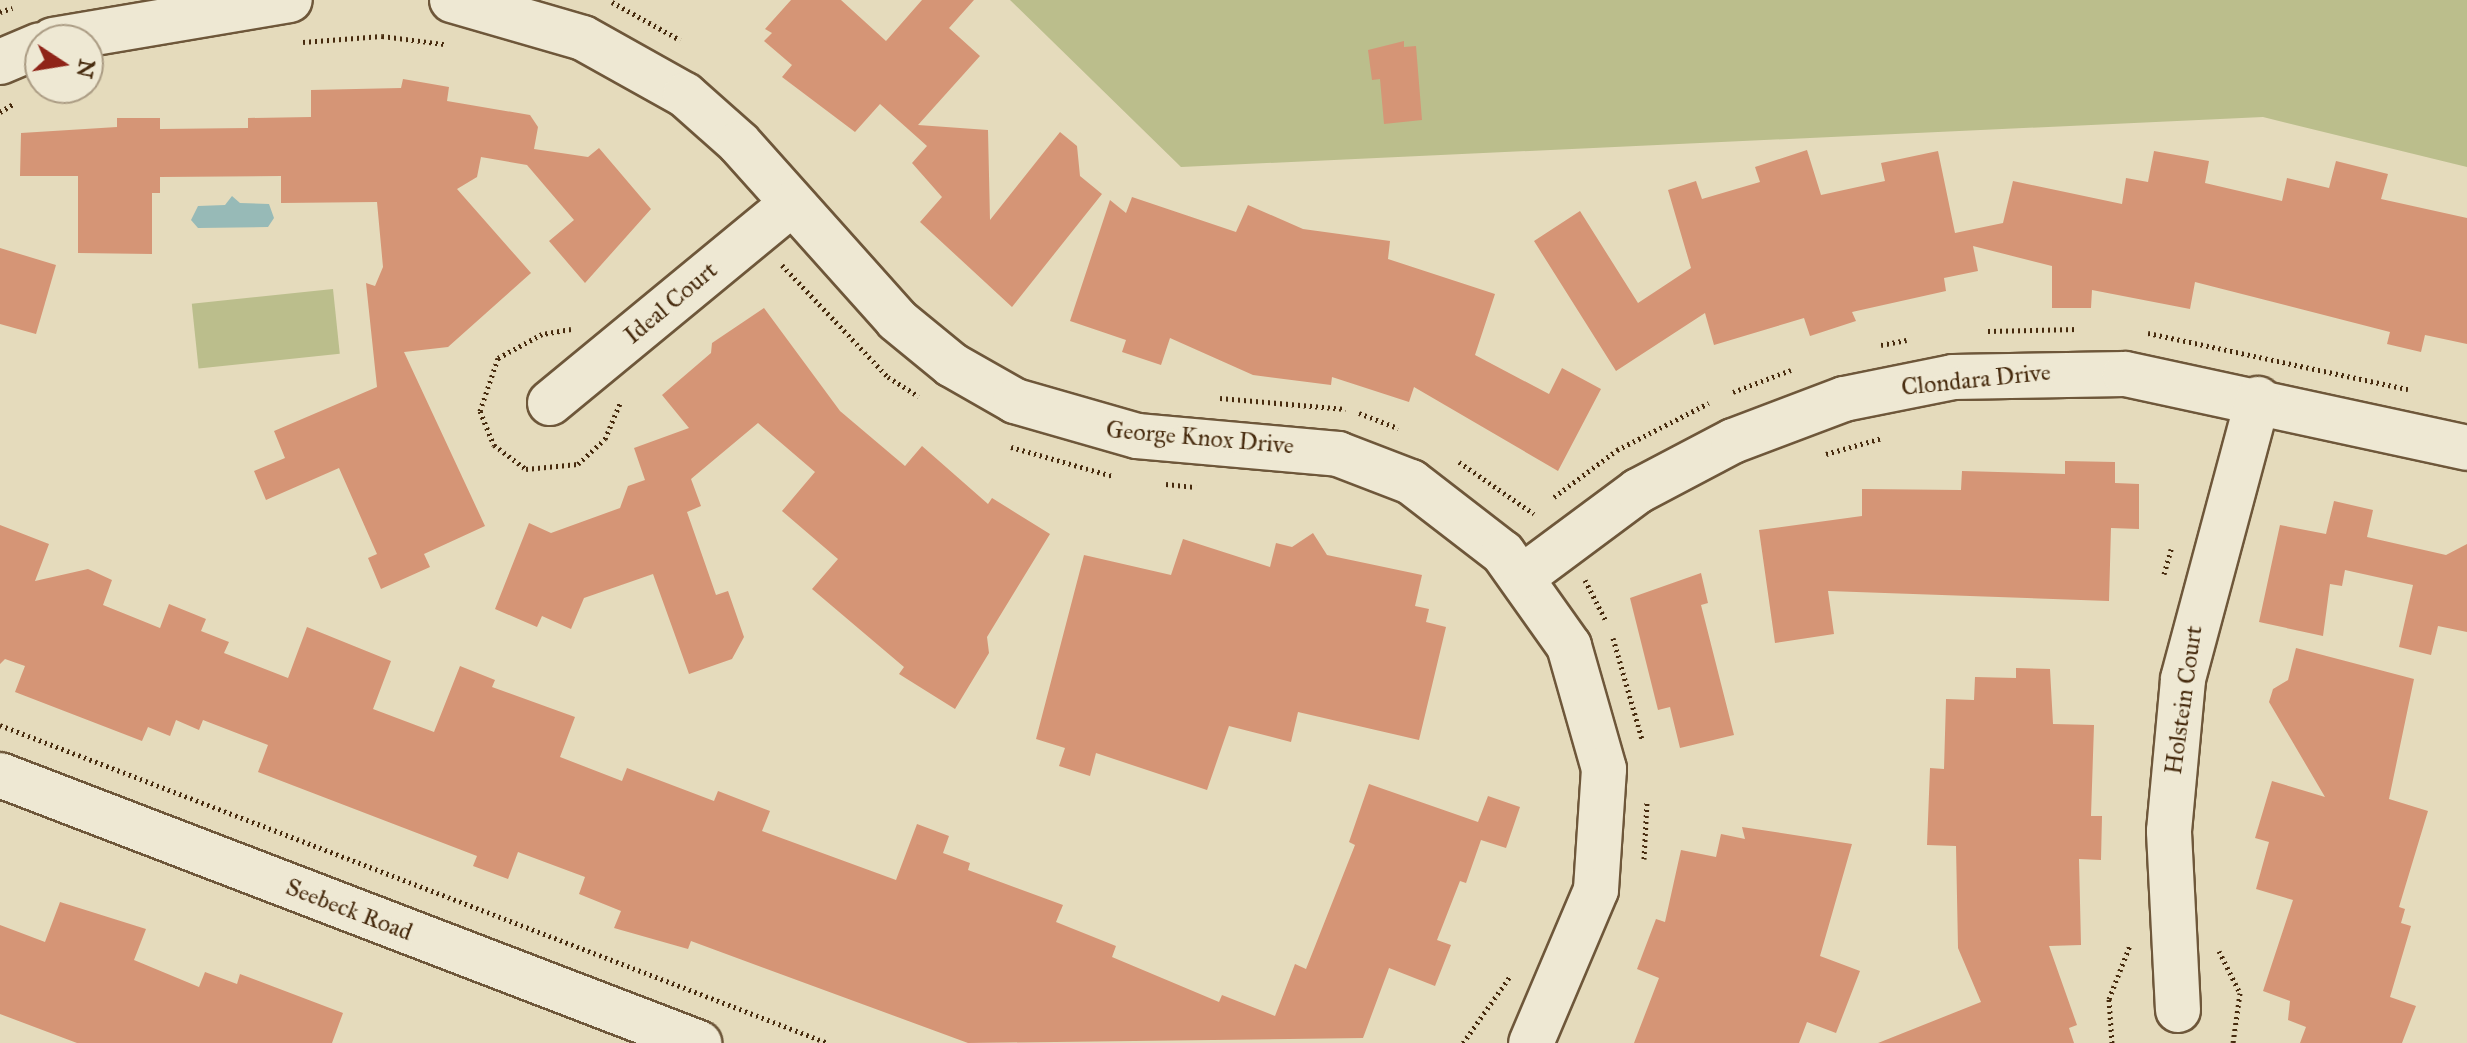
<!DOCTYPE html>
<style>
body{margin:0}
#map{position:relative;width:2467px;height:1043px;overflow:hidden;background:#e5dbbc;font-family:"IM FELL Great Primer",serif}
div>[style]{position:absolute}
.green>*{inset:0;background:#bbbe8c;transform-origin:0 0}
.water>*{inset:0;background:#97bab7}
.building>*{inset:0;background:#d59576}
.path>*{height:5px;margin-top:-2.5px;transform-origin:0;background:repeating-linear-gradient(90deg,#472b0e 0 2px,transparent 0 6px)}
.roads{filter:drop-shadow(2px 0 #6e573a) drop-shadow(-2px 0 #6e573a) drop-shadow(0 2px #6e573a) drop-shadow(0 -2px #6e573a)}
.minor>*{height:44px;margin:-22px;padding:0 22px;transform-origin:22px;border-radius:22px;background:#eee8d3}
span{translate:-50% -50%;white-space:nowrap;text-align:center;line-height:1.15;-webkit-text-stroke:8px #eee8d3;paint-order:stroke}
.street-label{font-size:24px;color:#472b0e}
.north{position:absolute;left:24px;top:24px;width:80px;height:80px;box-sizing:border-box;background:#eee8d3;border:2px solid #ab9c84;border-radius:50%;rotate:102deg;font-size:22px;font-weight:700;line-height:32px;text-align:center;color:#472b0e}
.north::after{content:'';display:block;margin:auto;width:28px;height:36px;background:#8f2418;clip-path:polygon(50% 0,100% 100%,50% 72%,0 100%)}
</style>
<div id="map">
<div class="green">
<i style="clip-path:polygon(1010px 0,2467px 0,2467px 167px,2263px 117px,1181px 167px)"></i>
<i style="left:333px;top:289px;width:65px;height:142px;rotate:84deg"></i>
</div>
<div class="water">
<i style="clip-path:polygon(232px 196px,240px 203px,269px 204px,274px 218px,268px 227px,198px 228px,191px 220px,198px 206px,225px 205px)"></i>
</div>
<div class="building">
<i style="clip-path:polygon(791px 0,841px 0,886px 41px,922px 0,974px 0,949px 28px,980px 56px,918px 125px,988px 130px,990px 220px,1060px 132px,1077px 146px,1080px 176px,1102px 194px,1012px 307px,920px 222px,942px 197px,912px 163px,927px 146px,880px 104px,855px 132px,782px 77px,792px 65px,764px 41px,772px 33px,765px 29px)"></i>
<i style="clip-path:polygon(1404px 41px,1404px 47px,1416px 46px,1422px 120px,1384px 124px,1380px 79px,1372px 80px,1368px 50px)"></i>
<i style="clip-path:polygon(403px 79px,449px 87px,447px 101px,530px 115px,538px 127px,534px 149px,588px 157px,599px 148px,651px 209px,585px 283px,549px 241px,574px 220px,527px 165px,481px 157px,477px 177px,457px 189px,531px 273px,448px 347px,404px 352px,485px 526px,424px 554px,430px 567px,381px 589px,368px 558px,377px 554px,339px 468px,266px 500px,254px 471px,285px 458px,274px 431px,377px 387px,366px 283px,375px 286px,383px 267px,377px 202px,281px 203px,281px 176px,160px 177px,160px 193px,152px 193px,152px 254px,78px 253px,78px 176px,20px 176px,21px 133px,117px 127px,117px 118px,160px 118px,160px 129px,248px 128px,248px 118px,311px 117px,311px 90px,401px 88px)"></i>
<i style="clip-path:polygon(1807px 150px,1821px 195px,1885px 181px,1881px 163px,1938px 151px,1955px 233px,2003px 223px,2013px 181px,2122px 204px,2126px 178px,2148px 182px,2154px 151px,2209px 161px,2205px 183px,2282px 201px,2287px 178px,2329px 188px,2336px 161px,2388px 174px,2381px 199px,2467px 218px,2467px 344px,2425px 335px,2421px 352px,2387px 344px,2390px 332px,2195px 282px,2190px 309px,2092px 290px,2091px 308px,2052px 308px,2052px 266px,1973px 246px,1978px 271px,1944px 278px,1946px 291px,1852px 312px,1856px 321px,1810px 336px,1804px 318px,1714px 345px,1705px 313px,1616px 371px,1534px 241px,1580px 211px,1638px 303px,1691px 268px,1668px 190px,1696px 181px,1702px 199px,1760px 182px,1755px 167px)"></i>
<i style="clip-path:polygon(1132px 197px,1236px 232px,1248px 205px,1303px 229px,1390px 241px,1388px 259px,1495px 294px,1475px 355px,1549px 394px,1562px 368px,1601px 389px,1558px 471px,1414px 387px,1409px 402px,1332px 377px,1331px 385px,1253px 375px,1170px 338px,1161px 365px,1122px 352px,1126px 340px,1070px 321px,1110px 200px,1126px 213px)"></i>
<i style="clip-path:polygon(0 248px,56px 265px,36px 334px,0 324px)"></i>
<i style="clip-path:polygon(764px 308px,840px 411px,905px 466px,922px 446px,988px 504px,992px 498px,1050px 534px,987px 637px,989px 653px,955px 709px,899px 674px,904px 667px,812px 589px,838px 559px,782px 511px,815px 472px,758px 423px,691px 479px,701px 506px,687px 512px,716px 595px,728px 591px,744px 637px,732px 659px,689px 674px,653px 574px,584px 598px,571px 629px,542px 616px,537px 627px,495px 609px,529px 523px,551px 533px,620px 508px,628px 486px,645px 480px,634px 448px,689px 428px,662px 395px,711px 353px,712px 343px)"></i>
<i style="clip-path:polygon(2065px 461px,2115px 462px,2115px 483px,2139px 484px,2139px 529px,2111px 528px,2109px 601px,1828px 591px,1834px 634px,1775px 643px,1759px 530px,1862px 516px,1862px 489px,1961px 490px,1962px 471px,2065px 474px)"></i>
<i style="clip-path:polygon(2334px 501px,2373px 510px,2367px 537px,2446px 555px,2467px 544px,2467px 632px,2438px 626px,2431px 655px,2399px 647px,2413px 585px,2345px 570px,2342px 586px,2330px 584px,2323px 636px,2259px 622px,2280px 525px,2326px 534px)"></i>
<i style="clip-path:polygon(0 525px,49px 544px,35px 581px,88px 569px,112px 580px,103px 605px,160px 628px,169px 604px,206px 619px,201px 631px,229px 642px,224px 653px,288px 678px,307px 627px,391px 661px,373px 709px,434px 732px,460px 666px,495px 680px,492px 687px,575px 717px,560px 757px,622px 781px,627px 768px,714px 801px,718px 791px,770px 811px,762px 831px,896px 880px,917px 824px,949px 836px,943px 853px,970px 863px,968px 870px,1063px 905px,1056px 922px,1116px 946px,1112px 957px,1219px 1002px,1222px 995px,1275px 1016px,1295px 964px,1306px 969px,1355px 845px,1349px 842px,1369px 784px,1478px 822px,1488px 796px,1520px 807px,1506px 848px,1481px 840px,1466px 883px,1460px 881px,1437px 940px,1451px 945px,1435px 986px,1389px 968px,1363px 1038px,968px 1043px,691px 941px,688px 949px,614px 928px,621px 911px,579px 894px,585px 877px,518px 852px,508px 879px,473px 866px,477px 856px,258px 772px,268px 745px,203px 720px,199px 730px,176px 720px,170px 736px,148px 727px,142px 741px,15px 692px,25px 666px,5px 659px,0 664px)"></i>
<i style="clip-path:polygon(1313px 533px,1327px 555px,1422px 575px,1415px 606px,1429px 609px,1426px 622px,1446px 627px,1419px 740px,1298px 712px,1291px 742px,1229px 726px,1207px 790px,1096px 753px,1090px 776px,1059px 766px,1065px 748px,1036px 739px,1084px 555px,1171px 575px,1183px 539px,1270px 567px,1276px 543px,1292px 547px)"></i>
<i style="clip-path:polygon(1701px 573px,1708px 603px,1701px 605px,1734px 735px,1680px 748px,1670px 707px,1658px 710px,1630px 598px)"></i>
<i style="clip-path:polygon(2296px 648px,2414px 679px,2389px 799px,2428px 811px,2399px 907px,2405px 909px,2401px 923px,2411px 926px,2390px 997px,2416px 1006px,2402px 1043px,2300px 1043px,2306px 1027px,2288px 1020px,2290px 1001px,2263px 991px,2293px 900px,2256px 889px,2269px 842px,2255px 838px,2272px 781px,2325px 797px,2269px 702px,2273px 689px,2288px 680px)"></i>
<i style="clip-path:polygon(2016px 668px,2050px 669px,2053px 724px,2094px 725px,2091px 816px,2102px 816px,2101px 860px,2079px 859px,2081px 945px,2049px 946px,2077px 1025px,2069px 1028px,2074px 1043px,1878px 1043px,1981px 1002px,1958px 948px,1956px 846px,1927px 845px,1930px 768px,1944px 769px,1946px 699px,1974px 700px,1975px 677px,2016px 678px)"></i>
<i style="clip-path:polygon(1742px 827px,1852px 844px,1820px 956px,1860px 971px,1836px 1033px,1807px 1022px,1799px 1043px,1634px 1043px,1659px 978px,1637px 969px,1656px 919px,1665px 922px,1681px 850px,1716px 857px,1721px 834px,1745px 839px)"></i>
<i style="clip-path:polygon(60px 902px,146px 929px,134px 960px,199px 987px,205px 972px,237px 984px,240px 974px,343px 1013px,332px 1043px,77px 1043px,0 1014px,0 925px,45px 942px)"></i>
</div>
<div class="path">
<i style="left:612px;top:2px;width:78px;rotate:29.2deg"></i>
<i style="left:0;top:12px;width:13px;rotate:-18deg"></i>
<i style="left:303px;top:42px;width:79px;rotate:-4.3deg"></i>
<i style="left:382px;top:36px;width:63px;rotate:7.4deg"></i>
<i style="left:0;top:112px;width:17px;rotate:-31deg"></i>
<i style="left:782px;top:265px;width:154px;rotate:46.6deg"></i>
<i style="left:888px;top:377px;width:36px;rotate:32deg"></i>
<i style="left:571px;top:329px;width:29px;rotate:170deg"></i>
<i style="left:542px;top:334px;width:50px;rotate:151.4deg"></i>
<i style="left:498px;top:358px;width:56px;rotate:108.8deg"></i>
<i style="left:480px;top:411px;width:37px;rotate:68deg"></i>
<i style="left:494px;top:445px;width:40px;rotate:37deg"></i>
<i style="left:526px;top:469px;width:52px;rotate:-5.5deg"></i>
<i style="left:578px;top:464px;width:37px;rotate:-43deg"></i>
<i style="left:605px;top:439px;width:41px;rotate:-67.2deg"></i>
<i style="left:1988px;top:331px;width:90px;rotate:-1.3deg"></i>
<i style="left:2148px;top:333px;width:266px;rotate:12.2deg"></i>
<i style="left:1881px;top:345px;width:26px;rotate:-11deg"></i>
<i style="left:1733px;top:392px;width:62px;rotate:-20.8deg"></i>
<i style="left:1220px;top:398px;width:126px;rotate:5deg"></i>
<i style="left:1359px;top:413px;width:42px;rotate:21deg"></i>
<i style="left:1011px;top:447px;width:106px;rotate:15.9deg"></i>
<i style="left:1826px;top:454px;width:58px;rotate:-15.9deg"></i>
<i style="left:1459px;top:462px;width:91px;rotate:34.7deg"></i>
<i style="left:1166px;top:484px;width:30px;rotate:6deg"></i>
<i style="left:1554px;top:497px;width:79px;rotate:-36.7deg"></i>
<i style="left:1617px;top:450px;width:103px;rotate:-27.1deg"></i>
<i style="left:2164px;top:574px;width:26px;rotate:-74deg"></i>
<i style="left:1585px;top:580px;width:46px;rotate:62.9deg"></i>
<i style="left:1613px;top:638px;width:105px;rotate:74deg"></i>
<i style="left:0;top:725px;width:887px;rotate:21.01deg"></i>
<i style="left:1644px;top:859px;width:58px;rotate:-87deg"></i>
<i style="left:2219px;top:951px;width:47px;rotate:63.4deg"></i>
<i style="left:2240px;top:993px;width:50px;rotate:98deg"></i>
<i style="left:1463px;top:1043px;width:83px;rotate:-54.8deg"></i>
<i style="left:2112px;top:1043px;width:44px;rotate:-93.9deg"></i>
<i style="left:2109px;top:999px;width:58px;rotate:-68.7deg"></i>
</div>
<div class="roads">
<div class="minor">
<i style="left:452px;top:0;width:136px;rotate:16.2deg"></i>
<i style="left:583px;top:38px;width:117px;rotate:29.2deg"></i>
<i style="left:685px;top:95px;width:72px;rotate:41.6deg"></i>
<i style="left:739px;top:143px;width:237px;rotate:48.2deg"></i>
<i style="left:897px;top:320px;width:71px;rotate:39.3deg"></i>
<i style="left:952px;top:365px;width:73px;rotate:29.7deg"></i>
<i style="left:1015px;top:401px;width:127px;rotate:16deg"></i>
<i style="left:1137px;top:436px;width:202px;rotate:5.1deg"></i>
<i style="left:1338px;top:454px;width:78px;rotate:21deg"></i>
<i style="left:1411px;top:482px;width:116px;rotate:37.7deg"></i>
<i style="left:1503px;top:553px;width:114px;rotate:54.6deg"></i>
<i style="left:1569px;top:646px;width:128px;rotate:74.1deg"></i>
<i style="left:1604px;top:769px;width:121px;rotate:93.8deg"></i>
<i style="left:1596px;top:890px;width:166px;rotate:113deg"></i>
<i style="left:53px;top:40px;width:240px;rotate:-9.6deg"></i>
<i style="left:0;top:62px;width:43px;rotate:-23deg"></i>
<i style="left:550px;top:403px;width:313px;rotate:-39.5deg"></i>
<i style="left:1525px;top:575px;width:141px;rotate:-36.6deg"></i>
<i style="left:1638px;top:491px;width:107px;rotate:-27.8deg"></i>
<i style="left:1733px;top:441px;width:119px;rotate:-20.7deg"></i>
<i style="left:1844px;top:399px;width:111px;rotate:-11.4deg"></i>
<i style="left:1953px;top:377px;width:172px;rotate:-1deg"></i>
<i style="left:2125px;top:374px;width:350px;rotate:12.2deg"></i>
<i style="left:0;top:775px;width:749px;rotate:20.98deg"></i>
<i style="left:2178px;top:1010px;width:179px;rotate:-92.9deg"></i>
<i style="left:2169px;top:831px;width:153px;rotate:-84.7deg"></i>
<i style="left:2183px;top:679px;width:290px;rotate:-75deg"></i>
</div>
</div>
<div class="street-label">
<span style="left:671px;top:303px;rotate:-40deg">Ideal Court</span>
<span style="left:1976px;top:380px;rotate:-6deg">Clondara Drive</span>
<span style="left:1200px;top:438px;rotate:5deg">George Knox Drive</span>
<span style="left:2184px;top:700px;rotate:-82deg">Holstein Court</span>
<span style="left:349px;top:910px;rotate:21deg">Seebeck Road</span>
</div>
<div class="north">N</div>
</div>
